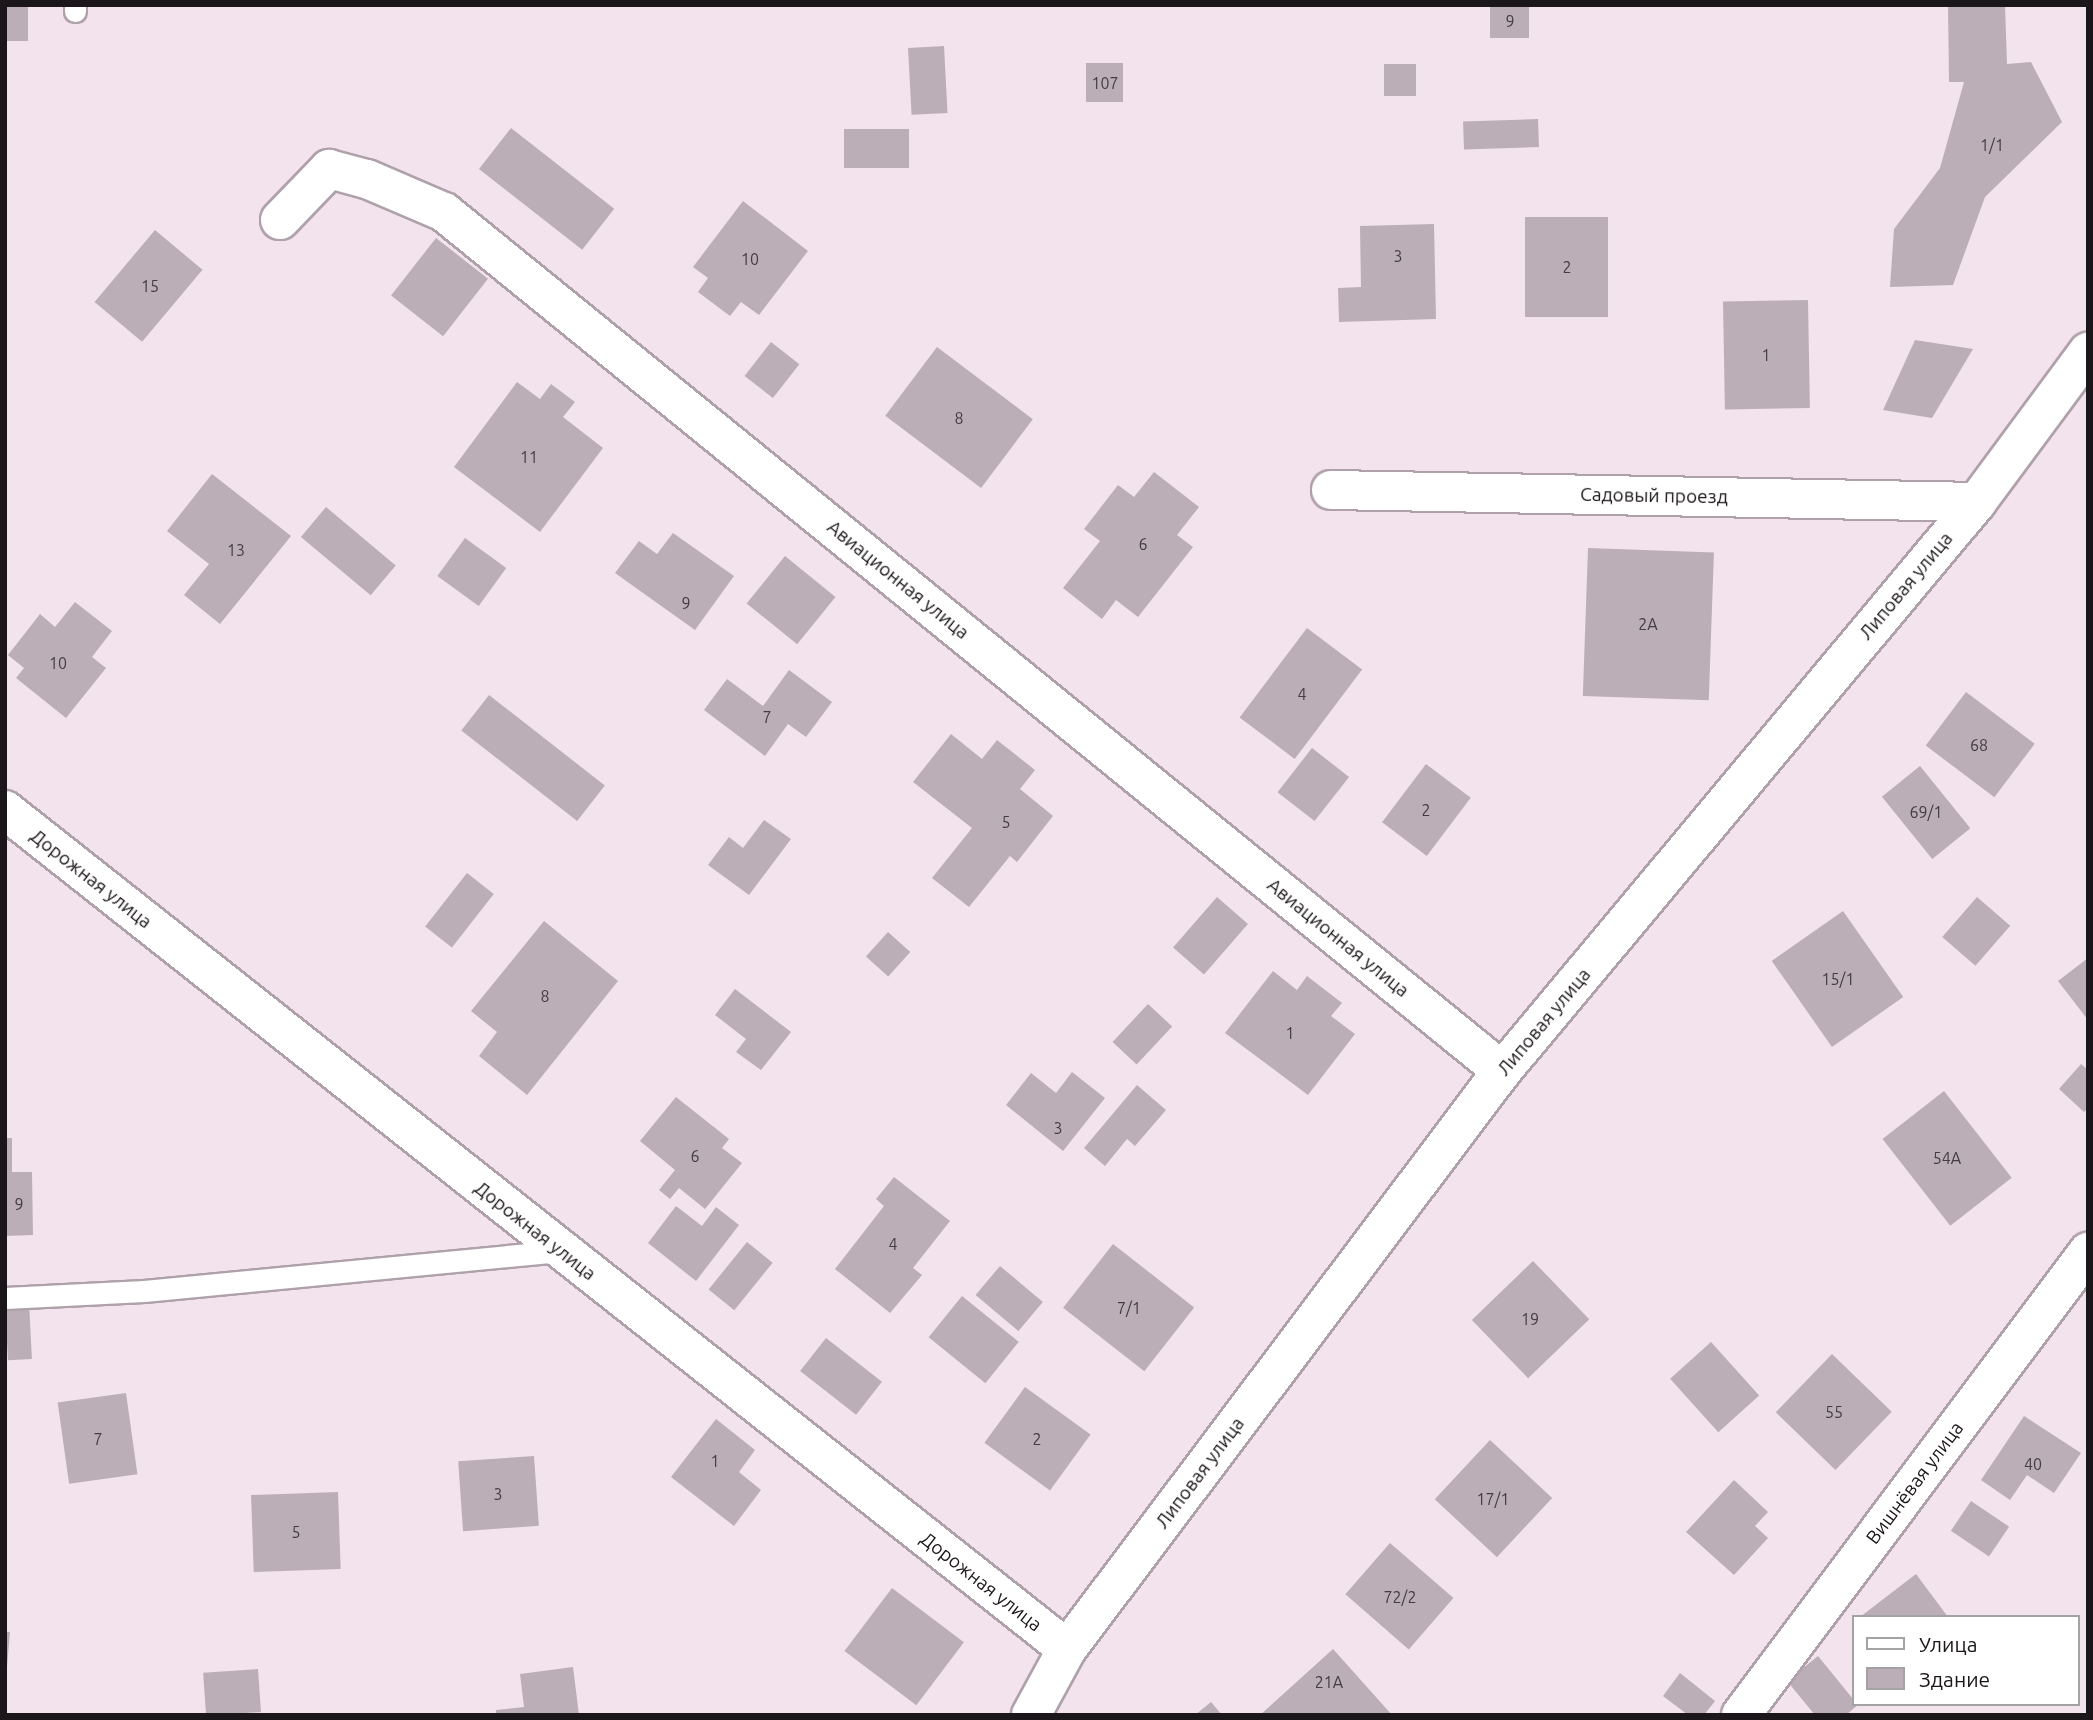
<!DOCTYPE html>
<meta charset="utf-8">
<style>
body{margin:0}
#map{position:relative;width:2093px;height:1720px;overflow:hidden;background:#f2e3ed;font-family:Ubuntu,sans-serif}
div>[style]{position:absolute}
.building>*{inset:0;background:#bcaeb7;transform-origin:0 0}
.roads{filter:drop-shadow(2px 0 #afa1aa) drop-shadow(-2px 0 #afa1aa) drop-shadow(0 2px #afa1aa) drop-shadow(0 -2px #afa1aa)}
.lane>*{height:21px;margin:-10.5px;padding:0 10.5px;transform-origin:10.5px;border-radius:10.5px;background:#fff}
.street>*{height:38px;margin:-19px;padding:0 19px;transform-origin:19px;border-radius:19px;background:#fff}
span{translate:-50% -50%;white-space:nowrap;text-align:center;line-height:1.15;-webkit-text-stroke:7px #fff;paint-order:stroke}
.number-label{font-size:16px;color:#433c40}
.number-label span{-webkit-text-stroke-width:0}
.street-label{font-size:19px;color:#1b1619}
.frame{position:absolute;inset:0;border:7px solid #1b1619;pointer-events:none}
.legend{position:absolute;left:1852px;top:1615px;width:228px;height:91px;box-sizing:border-box;background:#fff;border:2px solid #a4a2a3;margin:0;padding:9px 12px;list-style:none;font-size:21px;color:#1b1619}
.legend li{display:flex;align-items:center;gap:14px;height:35px}
.legend b{width:35px;border:2px solid #a4a2a3}
</style>
<div id="map">
<div class="building">
<i style="left:5px;top:5px;width:23px;height:36px"></i>
<i style="left:1490px;top:5px;width:39px;height:33px"></i>
<i style="clip-path:polygon(1948px 5px,2005px 5px,2007px 64px,2031px 62px,2062px 122px,1985px 197px,1953px 285px,1890px 287px,1894px 229px,1940px 168px,1964px 82px,1949px 82px)"></i>
<i style="left:944px;top:46px;width:67px;height:36px;rotate:87deg"></i>
<i style="left:1086px;top:63px;width:37px;height:39px"></i>
<i style="left:1384px;top:64px;width:32px;height:32px"></i>
<i style="left:1538px;top:119px;width:28px;height:75px;rotate:88deg"></i>
<i style="left:511px;top:128px;width:131px;height:52px;rotate:38deg"></i>
<i style="left:909px;top:129px;width:39px;height:65px;rotate:90deg"></i>
<i style="clip-path:polygon(743px 201px,808px 251px,759px 315px,741px 302px,730px 316px,698px 292px,708px 278px,693px 267px)"></i>
<i style="left:1525px;top:217px;width:83px;height:100px"></i>
<i style="clip-path:polygon(1434px 224px,1436px 319px,1339px 322px,1338px 288px,1361px 287px,1360px 226px)"></i>
<i style="left:155px;top:230px;width:62px;height:94px;rotate:40deg"></i>
<i style="left:436px;top:238px;width:66px;height:73px;rotate:38deg"></i>
<i style="left:1808px;top:300px;width:108px;height:85px;rotate:89deg"></i>
<i style="clip-path:polygon(1915px 340px,1973px 349px,1932px 418px,1883px 410px)"></i>
<i style="left:771px;top:342px;width:36px;height:43px;rotate:38deg"></i>
<i style="left:937px;top:347px;width:120px;height:86px;rotate:37deg"></i>
<i style="clip-path:polygon(517px 382px,540px 399px,551px 384px,575px 402px,563px 417px,603px 448px,540px 532px,454px 467px)"></i>
<i style="clip-path:polygon(1154px 472px,1199px 507px,1177px 535px,1193px 547px,1138px 617px,1116px 600px,1102px 619px,1063px 588px,1100px 541px,1084px 529px,1118px 485px,1134px 497px)"></i>
<i style="clip-path:polygon(212px 474px,291px 536px,220px 624px,184px 595px,209px 564px,167px 531px)"></i>
<i style="left:326px;top:507px;width:91px;height:39px;rotate:40deg"></i>
<i style="clip-path:polygon(673px 533px,734px 576px,695px 630px,615px 573px,639px 541px,657px 554px)"></i>
<i style="left:465px;top:538px;width:51px;height:47px;rotate:36deg"></i>
<i style="left:1588px;top:548px;width:126px;height:148px;rotate:2deg"></i>
<i style="left:785px;top:556px;width:65px;height:61px;rotate:39deg"></i>
<i style="clip-path:polygon(75px 602px,112px 631px,92px 657px,106px 668px,66px 718px,16px 678px,24px 668px,8px 655px,40px 614px,55px 627px)"></i>
<i style="left:1307px;top:628px;width:69px;height:112px;rotate:37deg"></i>
<i style="clip-path:polygon(789px 670px,832px 702px,806px 737px,788px 724px,765px 756px,704px 710px,727px 679px,763px 706px)"></i>
<i style="left:1966px;top:692px;width:86px;height:67px;rotate:37deg"></i>
<i style="left:489px;top:695px;width:147px;height:45px;rotate:38deg"></i>
<i style="clip-path:polygon(951px 734px,982px 759px,997px 740px,1035px 770px,1020px 789px,1053px 816px,1017px 862px,1010px 856px,969px 907px,932px 878px,972px 828px,913px 782px)"></i>
<i style="left:1312px;top:748px;width:47px;height:56px;rotate:38deg"></i>
<i style="left:1426px;top:764px;width:56px;height:73px;rotate:37deg"></i>
<i style="left:1920px;top:766px;width:80px;height:49px;rotate:51deg"></i>
<i style="clip-path:polygon(764px 820px,791px 839px,749px 895px,708px 865px,729px 837px,743px 848px)"></i>
<i style="left:467px;top:873px;width:34px;height:68px;rotate:38deg"></i>
<i style="left:1217px;top:897px;width:41px;height:67px;rotate:41deg"></i>
<i style="left:1977px;top:897px;width:44px;height:53px;rotate:41deg"></i>
<i style="left:1843px;top:911px;width:105px;height:87px;rotate:55deg"></i>
<i style="clip-path:polygon(544px 921px,618px 981px,527px 1095px,479px 1056px,497px 1032px,471px 1011px)"></i>
<i style="left:888px;top:932px;width:30px;height:33px;rotate:42deg"></i>
<i style="clip-path:polygon(2088px 958px,2088px 1020px,2058px 981px)"></i>
<i style="clip-path:polygon(1273px 971px,1297px 990px,1307px 976px,1342px 1003px,1331px 1016px,1355px 1034px,1308px 1095px,1225px 1033px)"></i>
<i style="clip-path:polygon(735px 989px,791px 1032px,761px 1070px,736px 1052px,746px 1039px,715px 1015px)"></i>
<i style="left:1148px;top:1004px;width:33px;height:52px;rotate:43deg"></i>
<i style="clip-path:polygon(2081px 1064px,2088px 1070px,2088px 1108px,2084px 1112px,2059px 1089px)"></i>
<i style="clip-path:polygon(1072px 1072px,1105px 1098px,1063px 1151px,1006px 1105px,1031px 1073px,1056px 1093px)"></i>
<i style="clip-path:polygon(1137px 1085px,1166px 1110px,1135px 1146px,1127px 1139px,1105px 1166px,1084px 1148px)"></i>
<i style="left:1944px;top:1091px;width:110px;height:78px;rotate:52deg"></i>
<i style="clip-path:polygon(676px 1097px,729px 1139px,722px 1148px,742px 1163px,705px 1209px,679px 1188px,670px 1199px,659px 1190px,675px 1170px,640px 1141px)"></i>
<i style="clip-path:polygon(5px 1138px,12px 1138px,12px 1172px,32px 1172px,33px 1235px,5px 1236px)"></i>
<i style="clip-path:polygon(894px 1177px,950px 1221px,913px 1268px,922px 1275px,890px 1313px,835px 1269px,884px 1206px,876px 1199px)"></i>
<i style="clip-path:polygon(676px 1206px,702px 1226px,716px 1207px,739px 1225px,696px 1281px,648px 1243px)"></i>
<i style="left:747px;top:1242px;width:33px;height:61px;rotate:39deg"></i>
<i style="left:1113px;top:1244px;width:103px;height:81px;rotate:38deg"></i>
<i style="left:1533px;top:1261px;width:81px;height:85px;rotate:46deg"></i>
<i style="left:1000px;top:1266px;width:56px;height:38px;rotate:40deg"></i>
<i style="left:962px;top:1296px;width:73px;height:53px;rotate:39deg"></i>
<i style="left:29px;top:1303px;width:56px;height:24px;rotate:87deg"></i>
<i style="left:826px;top:1338px;width:71px;height:42px;rotate:38deg"></i>
<i style="left:1711px;top:1342px;width:72px;height:55px;rotate:48deg"></i>
<i style="left:1832px;top:1354px;width:83px;height:81px;rotate:44deg"></i>
<i style="left:1025px;top:1387px;width:81px;height:69px;rotate:36deg"></i>
<i style="left:126px;top:1393px;width:82px;height:69px;rotate:82deg"></i>
<i style="clip-path:polygon(2024px 1416px,2081px 1453px,2054px 1493px,2027px 1475px,2010px 1500px,1981px 1480px)"></i>
<i style="clip-path:polygon(716px 1419px,755px 1450px,739px 1472px,761px 1490px,734px 1526px,671px 1477px)"></i>
<i style="left:1490px;top:1440px;width:85px;height:81px;rotate:43deg"></i>
<i style="left:534px;top:1456px;width:70px;height:76px;rotate:86deg"></i>
<i style="clip-path:polygon(1734px 1480px,1768px 1512px,1755px 1526px,1768px 1538px,1734px 1575px,1686px 1532px)"></i>
<i style="left:338px;top:1492px;width:77px;height:87px;rotate:88deg"></i>
<i style="left:1971px;top:1501px;width:46px;height:36px;rotate:34deg"></i>
<i style="left:1390px;top:1543px;width:84px;height:68px;rotate:41deg"></i>
<i style="clip-path:polygon(1916px 1574px,1948px 1617px,1860px 1617px)"></i>
<i style="left:892px;top:1588px;width:90px;height:79px;rotate:37deg"></i>
<i style="clip-path:polygon(5px 1632px,10px 1632px,7px 1667px,5px 1667px)"></i>
<i style="clip-path:polygon(1333px 1649px,1392px 1715px,1260px 1715px)"></i>
<i style="clip-path:polygon(1818px 1656px,1853px 1699px,1853px 1704px,1859px 1704px,1846px 1715px,1815px 1715px,1787px 1681px)"></i>
<i style="clip-path:polygon(573px 1667px,579px 1715px,496px 1715px,496px 1710px,524px 1707px,520px 1674px)"></i>
<i style="left:258px;top:1669px;width:43px;height:55px;rotate:86deg"></i>
<i style="clip-path:polygon(1680px 1673px,1715px 1701px,1704px 1715px,1688px 1715px,1663px 1696px)"></i>
<i style="clip-path:polygon(1211px 1702px,1222px 1715px,1195px 1715px)"></i>
</div>
<div class="roads">
<div class="lane">
<i style="left:75px;top:11px;width:6px;rotate:-90deg"></i>
<i style="left:5px;top:1298px;width:139px;rotate:-2.9deg"></i>
<i style="left:144px;top:1291px;width:418px;rotate:-5.5deg"></i>
</div>
<div class="street">
<i style="left:280px;top:220px;width:71px;rotate:-46.1deg"></i>
<i style="left:329px;top:169px;width:39px;rotate:15deg"></i>
<i style="left:367px;top:179px;width:84px;rotate:23.2deg"></i>
<i style="left:444px;top:212px;width:1363px;rotate:39.07deg"></i>
<i style="left:1331px;top:490px;width:646px;rotate:1.06deg"></i>
<i style="left:5px;top:810px;width:1353px;rotate:38.31deg"></i>
<i style="left:1031px;top:1715px;width:75px;rotate:-61.4deg"></i>
<i style="left:1067px;top:1649px;width:723px;rotate:-53.04deg"></i>
<i style="left:1502px;top:1071px;width:741px;rotate:-50.14deg"></i>
<i style="left:1977px;top:502px;width:187px;rotate:-53.5deg"></i>
<i style="left:1741px;top:1715px;width:579px;rotate:-53.15deg"></i>
</div>
</div>
<div class="number-label">
<span style="left:1510px;top:21px">9</span>
<span style="left:1105px;top:83px">107</span>
<span style="left:1992px;top:145px">1/1</span>
<span style="left:1398px;top:256px">3</span>
<span style="left:750px;top:259px">10</span>
<span style="left:1567px;top:267px">2</span>
<span style="left:150px;top:286px">15</span>
<span style="left:1766px;top:355px">1</span>
<span style="left:959px;top:418px">8</span>
<span style="left:529px;top:457px">11</span>
<span style="left:1143px;top:544px">6</span>
<span style="left:236px;top:550px">13</span>
<span style="left:686px;top:603px">9</span>
<span style="left:1648px;top:624px">2А</span>
<span style="left:58px;top:663px">10</span>
<span style="left:1302px;top:694px">4</span>
<span style="left:767px;top:717px">7</span>
<span style="left:1979px;top:745px">68</span>
<span style="left:1426px;top:810px">2</span>
<span style="left:1926px;top:812px">69/1</span>
<span style="left:1006px;top:822px">5</span>
<span style="left:1838px;top:979px">15/1</span>
<span style="left:545px;top:996px">8</span>
<span style="left:1290px;top:1033px">1</span>
<span style="left:1058px;top:1128px">3</span>
<span style="left:695px;top:1156px">6</span>
<span style="left:1947px;top:1158px">54А</span>
<span style="left:19px;top:1204px">9</span>
<span style="left:893px;top:1244px">4</span>
<span style="left:1129px;top:1308px">7/1</span>
<span style="left:1530px;top:1319px">19</span>
<span style="left:1834px;top:1412px">55</span>
<span style="left:98px;top:1439px">7</span>
<span style="left:1037px;top:1439px">2</span>
<span style="left:715px;top:1461px">1</span>
<span style="left:2033px;top:1464px">40</span>
<span style="left:498px;top:1494px">3</span>
<span style="left:1493px;top:1499px">17/1</span>
<span style="left:296px;top:1532px">5</span>
<span style="left:1400px;top:1597px">72/2</span>
<span style="left:1329px;top:1682px">21А</span>
</div>
<div class="street-label">
<span style="left:1654px;top:496px;rotate:1deg">Садовый проезд</span>
<span style="left:898px;top:580px;rotate:39deg">Авиационная улица</span>
<span style="left:1906px;top:586px;rotate:-50deg">Липовая улица</span>
<span style="left:91px;top:879px;rotate:38deg">Дорожная улица</span>
<span style="left:1338px;top:938px;rotate:39deg">Авиационная улица</span>
<span style="left:1544px;top:1022px;rotate:-50deg">Липовая улица</span>
<span style="left:535px;top:1231px;rotate:38deg">Дорожная улица</span>
<span style="left:1200px;top:1473px;rotate:-53deg">Липовая улица</span>
<span style="left:1915px;top:1483px;rotate:-53deg">Вишнёвая улица</span>
<span style="left:981px;top:1582px;rotate:38deg">Дорожная улица</span>
</div>
<div class="frame"></div>
<ul class="legend">
<li><b style="height:9px;background:#fff"></b>Улица</li>
<li><b style="height:19px;background:#bcaeb7"></b>Здание</li>
</ul>
</div>
